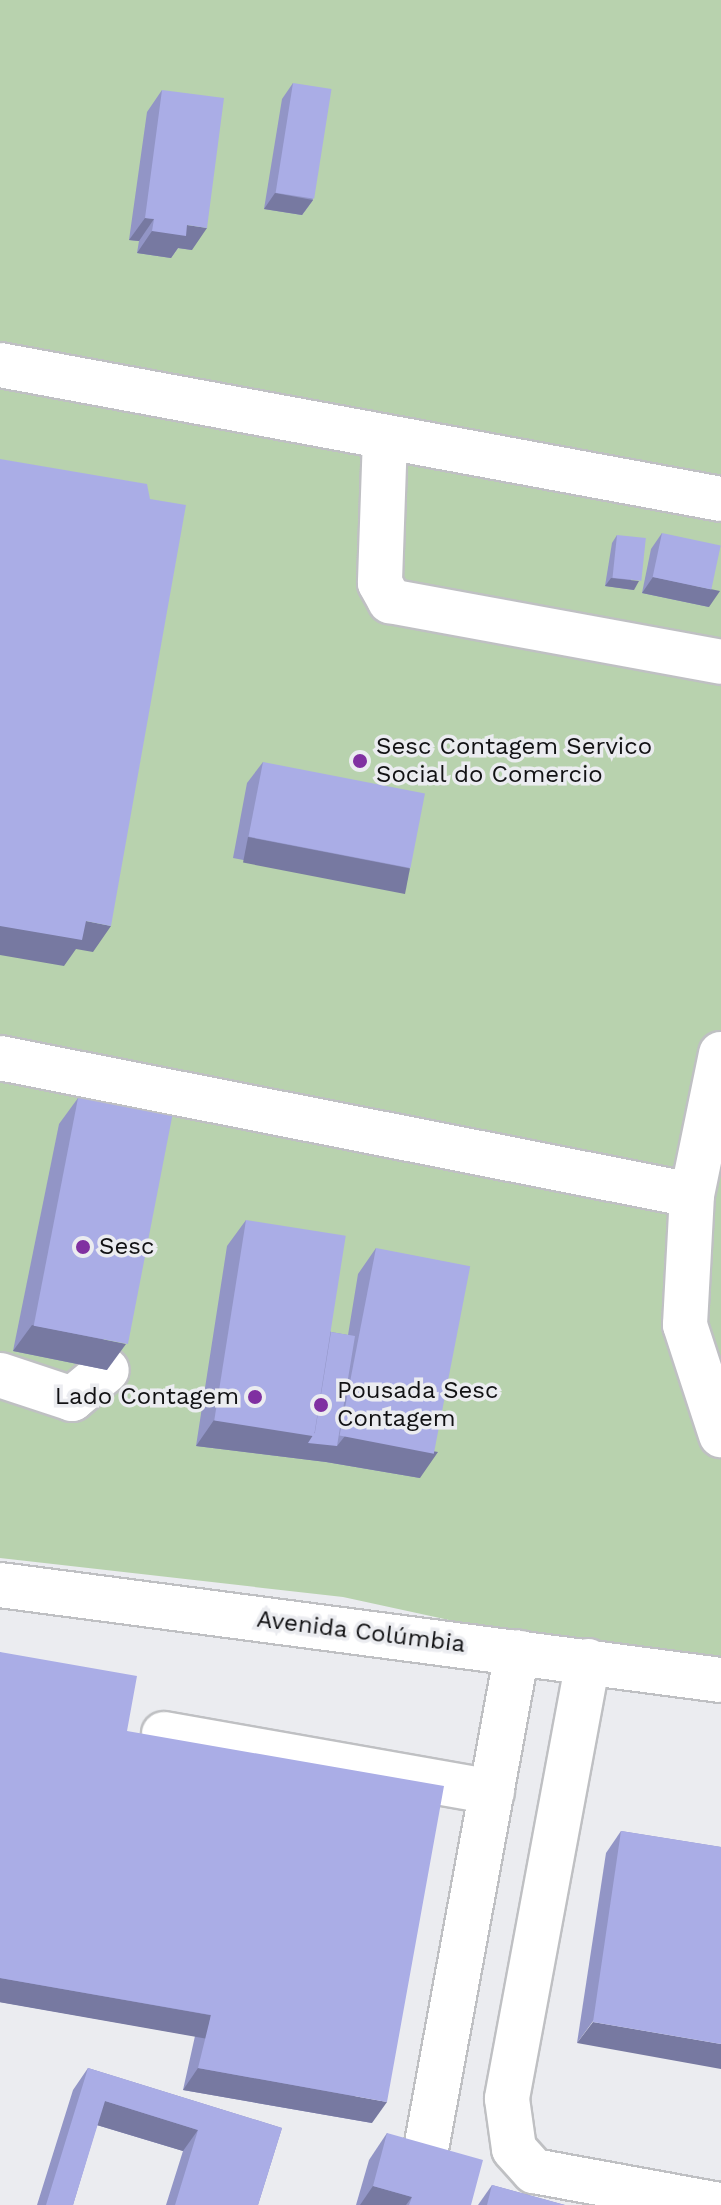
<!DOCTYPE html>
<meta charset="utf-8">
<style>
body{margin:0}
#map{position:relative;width:721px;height:2205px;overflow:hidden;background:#ebecf0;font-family:"Work Sans",sans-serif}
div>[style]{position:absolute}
.green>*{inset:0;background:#b8d2ae}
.roads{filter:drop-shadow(2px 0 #bfc0c3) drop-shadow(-2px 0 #bfc0c3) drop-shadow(0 2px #bfc0c3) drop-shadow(0 -2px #bfc0c3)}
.minor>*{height:44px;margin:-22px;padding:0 22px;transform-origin:22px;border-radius:22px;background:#fff}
.wall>*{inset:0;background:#9295c6}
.shaded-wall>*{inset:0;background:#7779a1;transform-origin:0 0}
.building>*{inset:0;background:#aaade6;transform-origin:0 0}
.dots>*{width:22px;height:22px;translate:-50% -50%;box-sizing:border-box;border:4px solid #ebecf0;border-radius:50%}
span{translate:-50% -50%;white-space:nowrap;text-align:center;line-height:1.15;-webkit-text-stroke:7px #ebecf0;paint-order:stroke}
.poi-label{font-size:24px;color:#121214}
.left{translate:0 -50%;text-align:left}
.right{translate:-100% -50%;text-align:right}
.street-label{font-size:24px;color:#121214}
</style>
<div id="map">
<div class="green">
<i style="clip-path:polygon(0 0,721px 0,721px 1679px,343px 1597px,0 1558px)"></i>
</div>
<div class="roads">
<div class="minor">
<i style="left:0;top:365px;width:733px;rotate:10.53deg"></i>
<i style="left:385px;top:437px;width:146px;rotate:92deg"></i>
<i style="left:380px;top:583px;width:21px;rotate:61deg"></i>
<i style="left:390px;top:601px;width:337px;rotate:10.4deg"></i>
<i style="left:0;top:1058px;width:705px;rotate:11.2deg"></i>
<i style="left:692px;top:1195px;width:130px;rotate:93.1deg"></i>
<i style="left:685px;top:1325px;width:116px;rotate:71.9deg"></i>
<i style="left:692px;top:1195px;width:144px;rotate:-78.4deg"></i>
<i style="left:0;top:1375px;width:76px;rotate:18.4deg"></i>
<i style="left:72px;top:1399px;width:45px;rotate:-39.6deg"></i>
<i style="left:0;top:1585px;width:727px;rotate:7.51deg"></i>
<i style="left:588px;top:1661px;width:445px;rotate:100.5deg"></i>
<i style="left:507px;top:2099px;width:50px;rotate:82deg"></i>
<i style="left:514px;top:2149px;width:30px;rotate:48deg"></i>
<i style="left:534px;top:2171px;width:188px;rotate:10.4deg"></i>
<i style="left:164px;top:1734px;width:333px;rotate:10deg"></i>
<i style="left:426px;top:2149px;width:505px;rotate:-79.62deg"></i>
</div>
</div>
<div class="wall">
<i style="clip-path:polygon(293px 83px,313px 200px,302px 215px,264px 209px,282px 99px)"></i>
<i style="clip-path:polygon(162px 90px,192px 250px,178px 248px,171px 258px,137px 253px,139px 241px,129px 240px,147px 112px)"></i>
<i style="clip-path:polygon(662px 533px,709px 607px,642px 593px,651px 549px)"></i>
<i style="clip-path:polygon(617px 535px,634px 590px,605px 586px,612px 543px)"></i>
<i style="clip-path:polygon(263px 762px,410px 868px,395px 889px,233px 858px,247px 783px)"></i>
<i style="clip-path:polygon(78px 1098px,107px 1370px,13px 1351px,59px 1124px)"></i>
<i style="clip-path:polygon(246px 1220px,331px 1332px,348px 1335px,358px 1274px,376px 1248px,420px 1478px,326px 1462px,196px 1446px,227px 1246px)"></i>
<i style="clip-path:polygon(0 1652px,127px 1731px,372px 2123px,183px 2090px,195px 2036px,0 2002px)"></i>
<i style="clip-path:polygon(621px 1831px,721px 1847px,577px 2043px,606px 1853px)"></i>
<i style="clip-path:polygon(88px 2068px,282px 2128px,258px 2205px,166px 2205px,183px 2151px,97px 2125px,73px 2205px,37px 2205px,73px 2090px)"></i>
<i style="clip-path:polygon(387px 2133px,471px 2205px,356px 2205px,369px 2160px)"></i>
<i style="clip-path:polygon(492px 2185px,565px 2205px,478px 2205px)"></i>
</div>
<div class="shaded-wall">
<i style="clip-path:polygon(275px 193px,313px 200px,302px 215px,264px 209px)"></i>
<i style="clip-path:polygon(145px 218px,154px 219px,139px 241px,129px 240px)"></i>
<i style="clip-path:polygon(187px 225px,207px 228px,192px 250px,178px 248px,171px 258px,137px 253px,152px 231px)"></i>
<i style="clip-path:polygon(653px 577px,720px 591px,709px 607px,642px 593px)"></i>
<i style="clip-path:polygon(611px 578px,639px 581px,634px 590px,605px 586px)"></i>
<i style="left:248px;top:837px;width:165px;height:26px;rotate:11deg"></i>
<i style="clip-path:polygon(86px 921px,111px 926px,93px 952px,76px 949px,64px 966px,0 955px,0 926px)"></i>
<i style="clip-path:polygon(32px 1325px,126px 1344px,107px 1370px,13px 1351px)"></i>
<i style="clip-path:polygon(214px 1420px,315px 1432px,337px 1446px,345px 1436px,438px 1452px,420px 1478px,326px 1462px,196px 1446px)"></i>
<i style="left:0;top:1978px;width:214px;height:24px;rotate:10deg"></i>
<i style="clip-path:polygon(593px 2022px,721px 2044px,721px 2069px,577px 2043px)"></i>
<i style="clip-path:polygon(198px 2068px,387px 2102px,372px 2123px,183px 2090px)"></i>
<i style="clip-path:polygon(105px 2101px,198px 2130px,183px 2151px,90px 2123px)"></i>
<i style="clip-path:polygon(373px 2186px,412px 2197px,406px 2205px,360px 2205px)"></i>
</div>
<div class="building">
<i style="left:293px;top:83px;width:39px;height:111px;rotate:9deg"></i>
<i style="clip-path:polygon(162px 90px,224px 98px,207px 228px,187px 225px,186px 236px,152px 231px,154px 219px,145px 218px)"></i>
<i style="clip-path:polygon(0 459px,147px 484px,150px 499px,186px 505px,111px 926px,86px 921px,82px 940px,0 926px)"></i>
<i style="left:662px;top:533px;width:60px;height:45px;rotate:12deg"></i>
<i style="left:617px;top:535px;width:29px;height:43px;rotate:6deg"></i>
<i style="left:263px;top:762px;width:165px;height:76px;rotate:11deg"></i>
<i style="left:78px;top:1098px;width:96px;height:232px;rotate:11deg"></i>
<i style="left:246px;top:1220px;width:101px;height:203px;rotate:9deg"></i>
<i style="left:376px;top:1248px;width:96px;height:191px;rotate:11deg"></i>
<i style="clip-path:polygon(331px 1332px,355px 1336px,337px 1446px,308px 1443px,315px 1432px)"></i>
<i style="clip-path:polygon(0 1652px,137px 1676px,127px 1731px,444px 1786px,387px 2102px,198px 2068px,211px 2015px,0 1978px)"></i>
<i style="clip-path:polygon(621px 1831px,721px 1847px,721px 2044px,593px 2022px)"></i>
<i style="clip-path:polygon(88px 2068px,282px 2128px,258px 2205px,175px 2205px,198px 2130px,105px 2101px,73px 2205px,46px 2205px)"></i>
<i style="clip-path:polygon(387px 2133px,483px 2160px,471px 2205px,409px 2205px,412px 2197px,373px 2186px)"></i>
<i style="clip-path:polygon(492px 2185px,565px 2205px,487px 2205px)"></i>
</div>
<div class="dots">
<i style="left:360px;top:761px;background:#8030a1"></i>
<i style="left:83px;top:1247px;background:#8030a1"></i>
<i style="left:255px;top:1397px;background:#8030a1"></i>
<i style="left:321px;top:1405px;background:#8030a1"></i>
</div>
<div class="poi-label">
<span class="left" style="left:376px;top:761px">Sesc Contagem Servico<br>Social do Comercio</span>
<span class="left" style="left:99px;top:1247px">Sesc</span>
<span class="left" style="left:337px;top:1405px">Pousada Sesc<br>Contagem</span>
<span class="right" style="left:239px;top:1397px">Lado Contagem</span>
</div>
<div class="street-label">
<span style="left:361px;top:1632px;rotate:7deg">Avenida Colúmbia</span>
</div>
</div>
